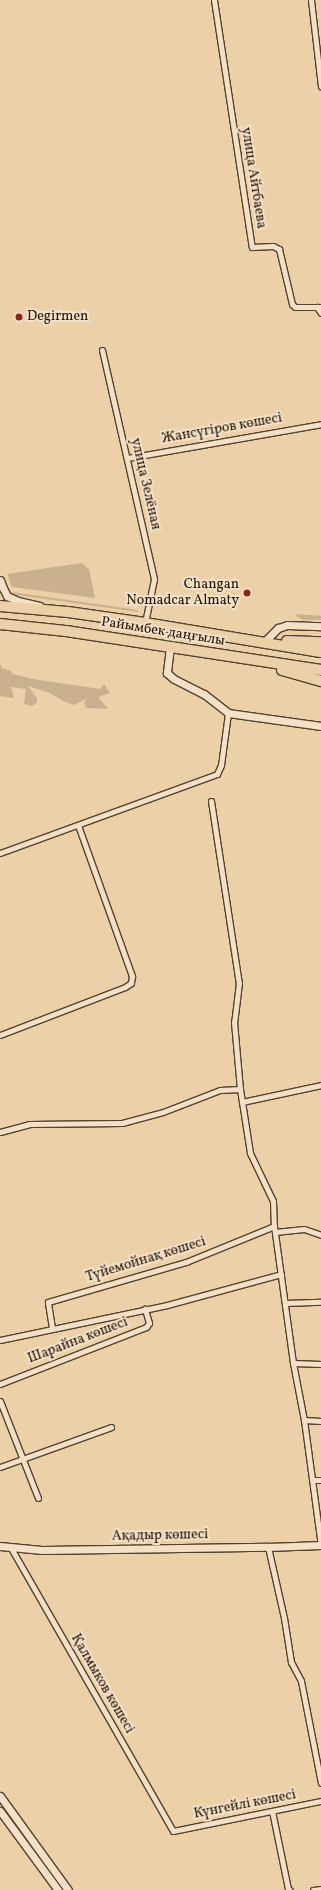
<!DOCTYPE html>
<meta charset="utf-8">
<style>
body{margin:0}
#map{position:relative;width:321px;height:1890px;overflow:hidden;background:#ecd0a8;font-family:Vollkorn,serif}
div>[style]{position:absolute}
.green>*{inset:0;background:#cab08c}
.roads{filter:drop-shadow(1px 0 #55422c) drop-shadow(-1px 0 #55422c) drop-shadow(0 1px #55422c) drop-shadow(0 -1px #55422c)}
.street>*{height:5px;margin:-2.5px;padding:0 2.5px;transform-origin:2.5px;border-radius:2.5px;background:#f3e0c6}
.secondary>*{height:7px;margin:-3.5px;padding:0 3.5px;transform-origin:3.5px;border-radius:3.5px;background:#f3e0c6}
.highway>*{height:10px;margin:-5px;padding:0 5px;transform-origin:5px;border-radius:5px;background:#ecd0a8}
.dots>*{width:11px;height:11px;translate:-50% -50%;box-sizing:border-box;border:2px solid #f3e0c6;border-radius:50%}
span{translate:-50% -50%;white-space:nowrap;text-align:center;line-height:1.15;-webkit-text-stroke:4px #f3e0c6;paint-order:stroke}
.street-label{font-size:14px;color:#231302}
.poi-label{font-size:14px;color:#231302}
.left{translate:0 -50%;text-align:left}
.right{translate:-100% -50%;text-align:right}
</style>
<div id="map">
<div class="green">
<i style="clip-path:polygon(82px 563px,89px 569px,95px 598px,12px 587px,7px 574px)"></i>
<i style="clip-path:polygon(10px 592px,18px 593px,138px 610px,138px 612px,17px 595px)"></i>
<i style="clip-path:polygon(297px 614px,321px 616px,321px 620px,303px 620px,296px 616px)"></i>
<i style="clip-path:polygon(0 664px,2px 668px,11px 671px,13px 674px,33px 679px,100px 689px,104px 684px,110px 693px,98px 697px,108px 709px,86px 708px,84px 702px,88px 698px,74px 705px,63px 701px,50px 693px,28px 686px,37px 698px,37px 703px,31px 706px,24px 704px,26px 689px,11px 687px,14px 698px,0 696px)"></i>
</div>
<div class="roads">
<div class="street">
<i style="left:214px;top:0;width:250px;rotate:81.3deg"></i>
<i style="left:252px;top:247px;width:21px;rotate:-3deg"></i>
<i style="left:273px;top:246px;width:7px;rotate:27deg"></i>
<i style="left:279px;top:249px;width:57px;rotate:76.7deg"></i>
<i style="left:292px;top:304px;width:4px;rotate:45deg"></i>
<i style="left:295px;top:307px;width:26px"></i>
<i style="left:311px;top:0;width:87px;rotate:83.4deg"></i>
<i style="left:317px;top:307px;width:7px;rotate:56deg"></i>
<i style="left:102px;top:350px;width:235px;rotate:77.2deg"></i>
<i style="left:154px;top:579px;width:45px;rotate:101.6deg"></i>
<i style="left:127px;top:458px;width:197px;rotate:-9.9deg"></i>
<i style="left:211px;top:801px;width:184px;rotate:81.3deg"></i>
<i style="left:239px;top:983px;width:39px;rotate:97deg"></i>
<i style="left:234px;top:1022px;width:67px;rotate:84.9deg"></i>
<i style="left:240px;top:1089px;width:65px;rotate:81.1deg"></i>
<i style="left:250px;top:1153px;width:53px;rotate:64.4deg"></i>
<i style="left:273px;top:1201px;width:25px;rotate:88deg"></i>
<i style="left:274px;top:1226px;width:138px;rotate:82.1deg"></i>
<i style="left:293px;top:1363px;width:58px;rotate:79.1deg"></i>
<i style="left:304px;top:1420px;width:126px;rotate:82.3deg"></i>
<i style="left:0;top:853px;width:231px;rotate:-20deg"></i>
<i style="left:217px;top:774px;width:10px;rotate:-66deg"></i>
<i style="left:221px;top:765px;width:52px;rotate:-82.3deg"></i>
<i style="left:0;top:1035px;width:134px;rotate:-21deg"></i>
<i style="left:125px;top:987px;width:7px;rotate:-34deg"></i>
<i style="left:131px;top:983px;width:7px;rotate:-82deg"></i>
<i style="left:132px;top:976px;width:160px;rotate:-109.7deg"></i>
<i style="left:242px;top:1102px;width:81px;rotate:-12.1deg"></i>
<i style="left:0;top:1132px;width:30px;rotate:-15deg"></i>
<i style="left:29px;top:1124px;width:93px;rotate:-0.6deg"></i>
<i style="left:122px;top:1123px;width:42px;rotate:-15deg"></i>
<i style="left:163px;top:1112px;width:61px;rotate:-21.1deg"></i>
<i style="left:220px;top:1090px;width:20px;rotate:-3deg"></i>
<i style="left:275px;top:1232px;width:29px;rotate:-6deg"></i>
<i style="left:304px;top:1229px;width:18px;rotate:19deg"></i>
<i style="left:285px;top:1303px;width:36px;rotate:-2deg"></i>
<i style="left:52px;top:1328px;width:26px;rotate:-99deg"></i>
<i style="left:48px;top:1302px;width:144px;rotate:-16.2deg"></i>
<i style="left:186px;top:1262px;width:95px;rotate:-22.2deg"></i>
<i style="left:0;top:1340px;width:171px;rotate:-11.8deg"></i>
<i style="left:167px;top:1305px;width:118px;rotate:-15.2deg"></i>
<i style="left:293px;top:1363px;width:28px;rotate:2deg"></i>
<i style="left:0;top:1384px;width:157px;rotate:-21.3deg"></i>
<i style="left:146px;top:1327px;width:5px;rotate:-53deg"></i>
<i style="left:149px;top:1323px;width:15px;rotate:-106deg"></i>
<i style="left:0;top:1401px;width:104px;rotate:68.6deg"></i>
<i style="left:304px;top:1420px;width:17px;rotate:3deg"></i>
<i style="left:0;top:1467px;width:118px;rotate:-19.8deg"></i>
<i style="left:313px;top:1480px;width:8px"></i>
<i style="left:268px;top:1547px;width:73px;rotate:77.3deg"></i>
<i style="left:284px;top:1618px;width:45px;rotate:81deg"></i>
<i style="left:291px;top:1662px;width:21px;rotate:62deg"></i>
<i style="left:301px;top:1681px;width:104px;rotate:78.9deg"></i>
<i style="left:11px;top:1548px;width:326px;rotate:60.2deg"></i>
<i style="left:173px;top:1831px;width:151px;rotate:-11.5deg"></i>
<i style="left:272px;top:1811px;width:80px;rotate:78.4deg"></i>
<i style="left:288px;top:1889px;width:2px;rotate:27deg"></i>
<i style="left:313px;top:1890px;width:8px;rotate:-7deg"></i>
</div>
<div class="secondary">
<i style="left:0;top:580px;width:9px;rotate:69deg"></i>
<i style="left:3px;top:588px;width:9px;rotate:63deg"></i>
<i style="left:7px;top:596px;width:12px;rotate:24deg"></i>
<i style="left:18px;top:601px;width:22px;rotate:13deg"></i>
<i style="left:266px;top:640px;width:17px;rotate:-45deg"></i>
<i style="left:278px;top:628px;width:9px;rotate:-18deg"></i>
<i style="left:287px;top:625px;width:34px;rotate:2deg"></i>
<i style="left:170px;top:647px;width:26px;rotate:97deg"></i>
<i style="left:167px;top:673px;width:9px;rotate:41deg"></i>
<i style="left:174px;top:679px;width:34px;rotate:27deg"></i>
<i style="left:204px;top:694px;width:31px;rotate:38deg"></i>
<i style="left:228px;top:713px;width:94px;rotate:8deg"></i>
<i style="left:0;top:1546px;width:42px;rotate:5.4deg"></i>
<i style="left:42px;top:1550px;width:226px;rotate:-0.8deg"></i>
<i style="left:268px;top:1547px;width:53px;rotate:-2.2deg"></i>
<i style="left:0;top:1796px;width:116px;rotate:54.1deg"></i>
<i style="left:0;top:1811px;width:98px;rotate:53.7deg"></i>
</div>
<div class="highway">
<i style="left:0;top:606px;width:68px;rotate:5deg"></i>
<i style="left:68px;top:612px;width:78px;rotate:8.1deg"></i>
<i style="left:145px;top:623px;width:178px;rotate:9.4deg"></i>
<i style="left:0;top:624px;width:66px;rotate:6.1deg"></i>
<i style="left:66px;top:631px;width:258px;rotate:8.7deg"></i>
<i style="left:287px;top:641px;width:34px;rotate:2deg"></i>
<i style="left:282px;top:670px;width:41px;rotate:15.8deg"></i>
</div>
</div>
<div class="dots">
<i style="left:19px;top:317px;background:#8f2418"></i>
<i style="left:247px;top:593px;background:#8f2418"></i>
</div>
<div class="street-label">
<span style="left:253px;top:178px;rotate:81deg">улица Айтбаева</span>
<span style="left:222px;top:429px;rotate:-10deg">Жансүгіров көшесі</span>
<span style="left:145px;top:484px;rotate:77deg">улица Зелёная</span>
<span style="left:163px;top:632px;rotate:9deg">Райымбек даңғылы</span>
<span style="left:146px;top:1260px;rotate:-17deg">Түйемойнақ көшесі</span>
<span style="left:78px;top:1341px;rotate:-21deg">Шарайна көшесі</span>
<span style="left:160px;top:1536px;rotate:-1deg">Ақадыр көшесі</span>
<span style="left:102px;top:1684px;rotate:60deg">Қалмыков көшесі</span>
<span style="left:245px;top:1805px;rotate:-11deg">Күнгейлі көшесі</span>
</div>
<div class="poi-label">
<span class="left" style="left:27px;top:317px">Degirmen</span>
<span class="right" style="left:239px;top:593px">Changan<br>Nomadcar Almaty</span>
</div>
</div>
